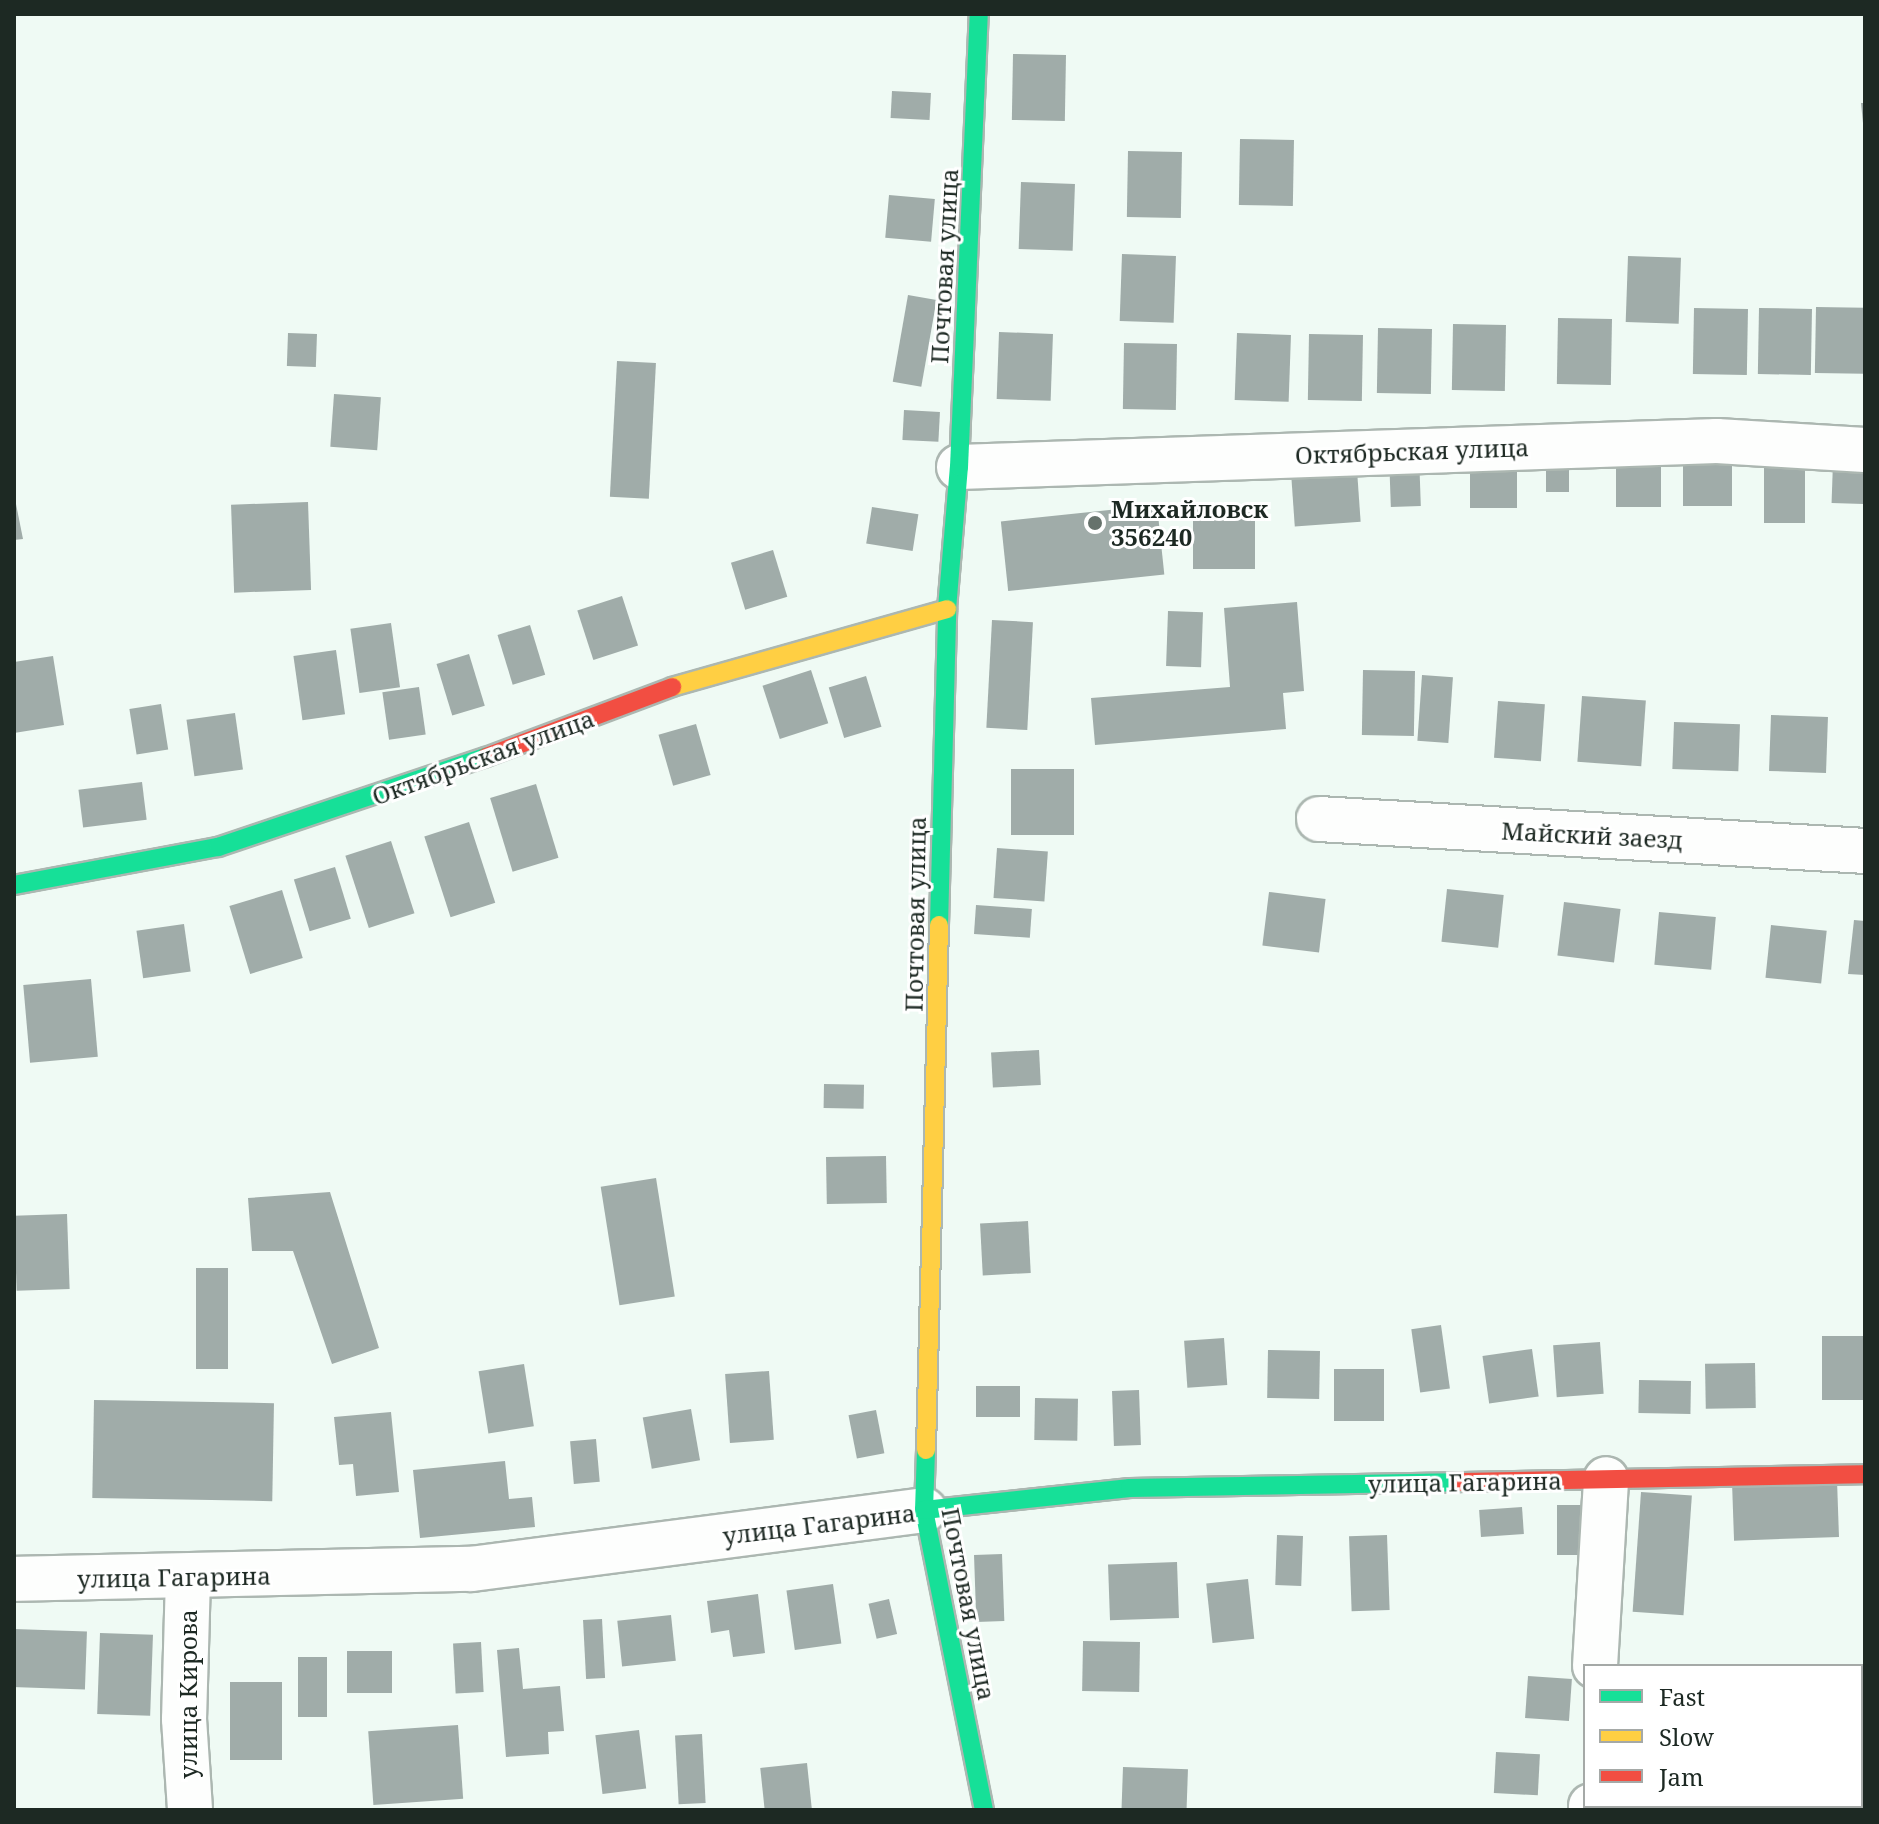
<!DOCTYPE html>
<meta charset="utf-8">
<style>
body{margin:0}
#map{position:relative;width:1879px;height:1824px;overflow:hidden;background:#effaf4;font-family:"Noto Serif",serif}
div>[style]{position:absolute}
.building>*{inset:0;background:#a0aca9;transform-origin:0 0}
.roads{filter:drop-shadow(2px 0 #acb7b1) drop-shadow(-2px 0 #acb7b1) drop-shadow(0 2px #acb7b1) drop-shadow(0 -2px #acb7b1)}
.street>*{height:44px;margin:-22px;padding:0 22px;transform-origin:22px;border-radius:22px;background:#fdfefd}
.fast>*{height:18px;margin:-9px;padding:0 9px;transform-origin:9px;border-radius:9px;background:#16e098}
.slow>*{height:18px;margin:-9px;padding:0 9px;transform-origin:9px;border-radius:9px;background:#ffcf43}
.jam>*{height:18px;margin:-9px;padding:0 9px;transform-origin:9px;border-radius:9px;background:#f24e42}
.dots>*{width:22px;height:22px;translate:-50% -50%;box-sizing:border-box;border:4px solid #fff;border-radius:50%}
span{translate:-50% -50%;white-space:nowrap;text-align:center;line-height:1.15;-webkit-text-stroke:6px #fff;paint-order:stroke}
.street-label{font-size:24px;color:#1d2923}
.poi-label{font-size:24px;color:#1d2923;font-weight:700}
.left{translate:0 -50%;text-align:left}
.frame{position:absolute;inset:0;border:16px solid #1d2923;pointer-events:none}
.legend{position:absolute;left:1583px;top:1664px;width:280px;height:144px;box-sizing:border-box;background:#fff;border:2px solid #a5a9a7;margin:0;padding:10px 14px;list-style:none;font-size:24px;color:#1d2923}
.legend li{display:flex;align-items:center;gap:16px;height:40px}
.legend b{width:40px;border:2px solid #a5a9a7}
</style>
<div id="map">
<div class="building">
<i style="left:1013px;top:54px;width:53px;height:66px;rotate:1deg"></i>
<i style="left:892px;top:91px;width:39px;height:27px;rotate:3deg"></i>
<i style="clip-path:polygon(1861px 103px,1865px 103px,1865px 123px,1863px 123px)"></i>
<i style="left:1240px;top:139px;width:54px;height:66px;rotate:1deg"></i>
<i style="left:1128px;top:151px;width:54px;height:66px;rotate:1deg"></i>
<i style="left:1021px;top:182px;width:54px;height:67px;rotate:2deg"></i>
<i style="left:889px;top:195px;width:46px;height:43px;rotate:5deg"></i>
<i style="left:1122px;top:254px;width:54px;height:67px;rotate:2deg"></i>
<i style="left:1628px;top:256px;width:53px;height:66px;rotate:2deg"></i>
<i style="left:908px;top:295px;width:29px;height:88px;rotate:10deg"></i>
<i style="left:1816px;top:307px;width:49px;height:66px;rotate:1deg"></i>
<i style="left:1694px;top:308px;width:54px;height:66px;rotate:1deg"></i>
<i style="left:1759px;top:308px;width:53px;height:66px;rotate:1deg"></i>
<i style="left:1558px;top:318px;width:54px;height:66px;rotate:1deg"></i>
<i style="left:1453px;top:324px;width:53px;height:66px;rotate:1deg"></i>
<i style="left:1378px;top:328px;width:54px;height:65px;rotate:1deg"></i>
<i style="left:999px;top:332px;width:54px;height:67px;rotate:2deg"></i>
<i style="left:288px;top:333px;width:29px;height:33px;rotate:2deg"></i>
<i style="left:1237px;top:333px;width:54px;height:67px;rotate:2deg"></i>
<i style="left:1309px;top:334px;width:54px;height:66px;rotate:1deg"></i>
<i style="left:1124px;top:343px;width:53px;height:66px;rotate:1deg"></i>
<i style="left:617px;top:361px;width:39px;height:136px;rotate:3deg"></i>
<i style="left:334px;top:394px;width:47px;height:53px;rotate:4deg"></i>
<i style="left:904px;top:410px;width:36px;height:30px;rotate:3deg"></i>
<i style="left:1569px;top:447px;width:45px;height:23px;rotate:90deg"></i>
<i style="left:1470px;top:452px;width:47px;height:56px"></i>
<i style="left:1419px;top:454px;width:52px;height:30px;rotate:88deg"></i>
<i style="left:1616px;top:457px;width:45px;height:50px"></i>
<i style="left:1833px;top:462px;width:32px;height:41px;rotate:2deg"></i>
<i style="left:1683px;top:463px;width:49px;height:43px"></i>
<i style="left:1764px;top:464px;width:41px;height:59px"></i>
<i style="left:1357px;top:470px;width:52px;height:66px;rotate:86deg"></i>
<i style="clip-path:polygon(14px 494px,23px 539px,14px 540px)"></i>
<i style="left:308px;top:502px;width:88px;height:77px;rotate:88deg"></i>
<i style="left:1157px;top:505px;width:70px;height:157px;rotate:84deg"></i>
<i style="left:872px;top:507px;width:47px;height:37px;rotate:9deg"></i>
<i style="left:1193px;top:509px;width:62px;height:60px"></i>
<i style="left:773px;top:550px;width:49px;height:44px;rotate:73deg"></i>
<i style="left:622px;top:596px;width:52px;height:47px;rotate:72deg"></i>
<i style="clip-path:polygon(1297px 602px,1304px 691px,1283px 693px,1286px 729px,1095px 745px,1091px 698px,1230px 687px,1224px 608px)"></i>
<i style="left:1168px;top:611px;width:35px;height:55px;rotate:2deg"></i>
<i style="left:992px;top:620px;width:41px;height:108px;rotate:3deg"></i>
<i style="left:391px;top:623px;width:65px;height:41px;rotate:82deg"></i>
<i style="left:530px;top:625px;width:52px;height:34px;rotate:73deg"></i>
<i style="left:336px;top:650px;width:65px;height:43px;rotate:82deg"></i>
<i style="left:469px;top:654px;width:54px;height:34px;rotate:73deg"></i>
<i style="clip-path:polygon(53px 656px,64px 725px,14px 733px,14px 662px)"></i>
<i style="left:811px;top:670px;width:56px;height:51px;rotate:72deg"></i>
<i style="left:1363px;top:670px;width:52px;height:65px;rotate:1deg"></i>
<i style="left:1422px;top:675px;width:31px;height:66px;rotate:4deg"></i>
<i style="left:866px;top:676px;width:53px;height:39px;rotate:73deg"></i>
<i style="left:419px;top:687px;width:48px;height:37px;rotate:82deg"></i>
<i style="left:1582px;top:696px;width:64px;height:66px;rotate:4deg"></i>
<i style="left:1498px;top:701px;width:47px;height:57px;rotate:4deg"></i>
<i style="left:161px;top:704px;width:46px;height:32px;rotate:81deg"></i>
<i style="left:235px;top:713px;width:57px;height:49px;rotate:82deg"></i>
<i style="left:1771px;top:715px;width:57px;height:56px;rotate:2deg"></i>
<i style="left:1674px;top:722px;width:66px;height:47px;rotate:2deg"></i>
<i style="left:696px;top:724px;width:53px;height:39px;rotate:74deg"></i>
<i style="left:1011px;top:769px;width:63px;height:66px"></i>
<i style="left:142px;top:782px;width:38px;height:64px;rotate:83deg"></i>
<i style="left:536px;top:784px;width:77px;height:48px;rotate:73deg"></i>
<i style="left:469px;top:822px;width:85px;height:47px;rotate:72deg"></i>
<i style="left:391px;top:841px;width:76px;height:48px;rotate:72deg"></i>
<i style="left:997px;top:848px;width:51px;height:50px;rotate:4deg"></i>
<i style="left:335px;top:867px;width:54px;height:43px;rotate:73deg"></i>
<i style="left:1447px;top:889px;width:57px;height:53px;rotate:6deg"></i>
<i style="left:282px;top:890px;width:71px;height:55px;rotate:73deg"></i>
<i style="left:1269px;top:892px;width:57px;height:54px;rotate:7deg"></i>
<i style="left:1564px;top:902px;width:57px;height:54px;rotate:7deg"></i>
<i style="left:976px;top:905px;width:56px;height:29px;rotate:4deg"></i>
<i style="left:1659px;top:912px;width:57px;height:53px;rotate:5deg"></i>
<i style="clip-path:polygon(1854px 920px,1865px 921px,1865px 975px,1848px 974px)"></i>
<i style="left:184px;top:924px;width:48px;height:48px;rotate:82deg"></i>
<i style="left:1771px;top:925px;width:56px;height:53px;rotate:6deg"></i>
<i style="left:91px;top:979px;width:78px;height:68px;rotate:85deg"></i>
<i style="left:1039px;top:1050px;width:35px;height:48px;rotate:87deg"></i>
<i style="left:824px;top:1084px;width:40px;height:24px;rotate:1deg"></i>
<i style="left:886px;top:1156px;width:47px;height:60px;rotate:89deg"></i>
<i style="left:656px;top:1178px;width:120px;height:56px;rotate:81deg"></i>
<i style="clip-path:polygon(330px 1192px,379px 1348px,332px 1364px,293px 1251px,252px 1251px,248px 1198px)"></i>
<i style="left:67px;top:1214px;width:75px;height:53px;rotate:88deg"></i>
<i style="left:1028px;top:1221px;width:52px;height:48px;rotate:87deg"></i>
<i style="left:196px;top:1268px;width:32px;height:101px"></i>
<i style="left:1441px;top:1325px;width:64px;height:30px;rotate:82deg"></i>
<i style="left:1865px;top:1336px;width:64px;height:43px;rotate:90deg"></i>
<i style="left:1224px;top:1338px;width:47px;height:40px;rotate:86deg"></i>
<i style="left:1600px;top:1342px;width:52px;height:47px;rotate:86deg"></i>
<i style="left:1532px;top:1349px;width:48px;height:50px;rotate:82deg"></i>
<i style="left:1268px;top:1350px;width:52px;height:48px;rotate:1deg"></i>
<i style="left:1755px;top:1363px;width:45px;height:50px;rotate:89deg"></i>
<i style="left:524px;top:1364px;width:63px;height:46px;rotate:81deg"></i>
<i style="left:1334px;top:1369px;width:50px;height:52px"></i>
<i style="left:769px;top:1371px;width:69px;height:44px;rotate:86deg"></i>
<i style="left:1639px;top:1380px;width:52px;height:33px;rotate:1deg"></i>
<i style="left:1020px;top:1386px;width:31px;height:44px;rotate:90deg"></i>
<i style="left:1139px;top:1390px;width:55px;height:27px;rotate:88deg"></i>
<i style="left:1035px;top:1398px;width:43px;height:42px;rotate:1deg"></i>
<i style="left:94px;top:1400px;width:180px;height:98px;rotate:1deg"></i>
<i style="left:691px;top:1409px;width:52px;height:49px;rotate:80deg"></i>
<i style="left:876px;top:1410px;width:44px;height:28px;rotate:79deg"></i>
<i style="clip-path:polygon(391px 1412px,399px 1492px,356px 1496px,353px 1464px,339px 1465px,334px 1417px)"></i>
<i style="left:596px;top:1439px;width:43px;height:26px;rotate:85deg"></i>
<i style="clip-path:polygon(505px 1461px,509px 1499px,532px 1497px,535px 1527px,420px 1538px,413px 1470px)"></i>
<i style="left:1837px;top:1480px;width:57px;height:105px;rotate:88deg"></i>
<i style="left:1641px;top:1492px;width:51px;height:120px;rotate:4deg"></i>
<i style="left:1557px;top:1505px;width:30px;height:50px"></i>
<i style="left:1522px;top:1507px;width:27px;height:43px;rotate:86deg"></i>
<i style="left:1277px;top:1535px;width:26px;height:50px;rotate:2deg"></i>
<i style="left:1387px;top:1535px;width:75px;height:38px;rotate:88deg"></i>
<i style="left:1002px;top:1554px;width:67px;height:28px;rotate:88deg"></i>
<i style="left:1177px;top:1562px;width:56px;height:69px;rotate:88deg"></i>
<i style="left:1248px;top:1579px;width:60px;height:42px;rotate:84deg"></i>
<i style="left:833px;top:1584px;width:60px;height:47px;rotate:82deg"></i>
<i style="clip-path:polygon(758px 1594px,765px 1653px,733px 1657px,729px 1630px,711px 1633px,707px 1601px)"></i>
<i style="left:889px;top:1599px;width:36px;height:21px;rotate:77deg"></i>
<i style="left:671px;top:1615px;width:46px;height:54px;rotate:84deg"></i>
<i style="left:602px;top:1619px;width:59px;height:19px;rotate:87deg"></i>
<i style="left:14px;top:1629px;width:73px;height:58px;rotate:2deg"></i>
<i style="left:100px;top:1633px;width:53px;height:81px;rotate:2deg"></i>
<i style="left:481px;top:1642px;width:50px;height:28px;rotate:87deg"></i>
<i style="left:1140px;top:1642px;width:50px;height:57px;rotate:91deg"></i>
<i style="clip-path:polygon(519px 1648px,523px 1689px,560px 1686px,564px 1731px,548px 1732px,549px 1754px,506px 1757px,497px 1650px)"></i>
<i style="left:347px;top:1651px;width:45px;height:42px"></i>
<i style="left:298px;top:1657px;width:29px;height:60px"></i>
<i style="left:1528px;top:1676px;width:44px;height:42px;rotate:4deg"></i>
<i style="left:230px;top:1682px;width:52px;height:78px"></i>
<i style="left:458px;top:1725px;width:74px;height:90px;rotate:86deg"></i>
<i style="left:639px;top:1730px;width:59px;height:44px;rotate:83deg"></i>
<i style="left:702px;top:1734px;width:69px;height:27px;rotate:87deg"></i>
<i style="left:1496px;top:1752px;width:44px;height:41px;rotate:3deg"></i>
<i style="left:807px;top:1763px;width:47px;height:47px;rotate:84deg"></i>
<i style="left:1123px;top:1767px;width:65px;height:43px;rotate:2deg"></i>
<i style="clip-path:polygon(1630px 1806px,1687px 1806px,1630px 1810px)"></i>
</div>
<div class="roads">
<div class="street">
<i style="left:959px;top:467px;width:758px;rotate:-1.96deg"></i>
<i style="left:1717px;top:441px;width:148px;rotate:3.5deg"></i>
<i style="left:1319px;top:819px;width:547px;rotate:3.35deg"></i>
<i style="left:188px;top:1577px;width:142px;rotate:91.6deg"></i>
<i style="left:184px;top:1719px;width:91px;rotate:86.2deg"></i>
<i style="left:14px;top:1579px;width:457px;rotate:-1.3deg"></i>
<i style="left:471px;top:1569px;width:457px;rotate:-7.4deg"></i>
<i style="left:1595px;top:1666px;width:187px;rotate:-86.6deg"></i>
<i style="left:1591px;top:1806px;width:4px;rotate:90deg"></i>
</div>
<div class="fast">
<i style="left:14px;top:885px;width:208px;rotate:-10.6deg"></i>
<i style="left:218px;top:847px;width:283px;rotate:-18.6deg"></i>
<i style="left:939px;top:925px;width:316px;rotate:-88.5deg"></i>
<i style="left:947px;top:609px;width:143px;rotate:-85.2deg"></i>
<i style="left:959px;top:467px;width:453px;rotate:-87.5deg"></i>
<i style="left:926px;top:1450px;width:60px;rotate:91.9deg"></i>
<i style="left:924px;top:1510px;width:306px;rotate:78.7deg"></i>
<i style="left:924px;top:1510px;width:207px;rotate:-6.1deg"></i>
<i style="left:1130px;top:1488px;width:329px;rotate:-1deg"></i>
</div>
<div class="slow">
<i style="left:672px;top:687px;width:286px;rotate:-15.8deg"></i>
<i style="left:926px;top:1450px;width:525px;rotate:-88.58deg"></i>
</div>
<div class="jam">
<i style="left:486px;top:757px;width:199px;rotate:-20.6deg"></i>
<i style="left:1459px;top:1482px;width:406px;rotate:-1.1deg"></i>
</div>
</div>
<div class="dots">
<i style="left:1095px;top:523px;background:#66726c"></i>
</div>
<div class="street-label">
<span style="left:944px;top:266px;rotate:-87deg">Почтовая улица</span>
<span style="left:1412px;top:451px;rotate:-2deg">Октябрьская улица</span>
<span style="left:483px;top:757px;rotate:-20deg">Октябрьская улица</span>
<span style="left:1592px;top:835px;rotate:3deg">Майский заезд</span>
<span style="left:915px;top:914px;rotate:-89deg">Почтовая улица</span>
<span style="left:1465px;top:1482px;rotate:-1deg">улица Гагарина</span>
<span style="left:819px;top:1524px;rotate:-7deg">улица Гагарина</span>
<span style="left:174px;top:1577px;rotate:-1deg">улица Гагарина</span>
<span style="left:969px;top:1604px;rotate:79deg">Почтовая улица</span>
<span style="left:188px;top:1694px;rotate:-90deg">улица Кирова</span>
</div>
<div class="poi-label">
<span class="left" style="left:1111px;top:523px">Михайловск<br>356240</span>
</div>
<div class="frame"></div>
<ul class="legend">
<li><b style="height:10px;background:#16e098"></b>Fast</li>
<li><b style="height:10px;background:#ffcf43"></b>Slow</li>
<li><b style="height:10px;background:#f24e42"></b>Jam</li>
</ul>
</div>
